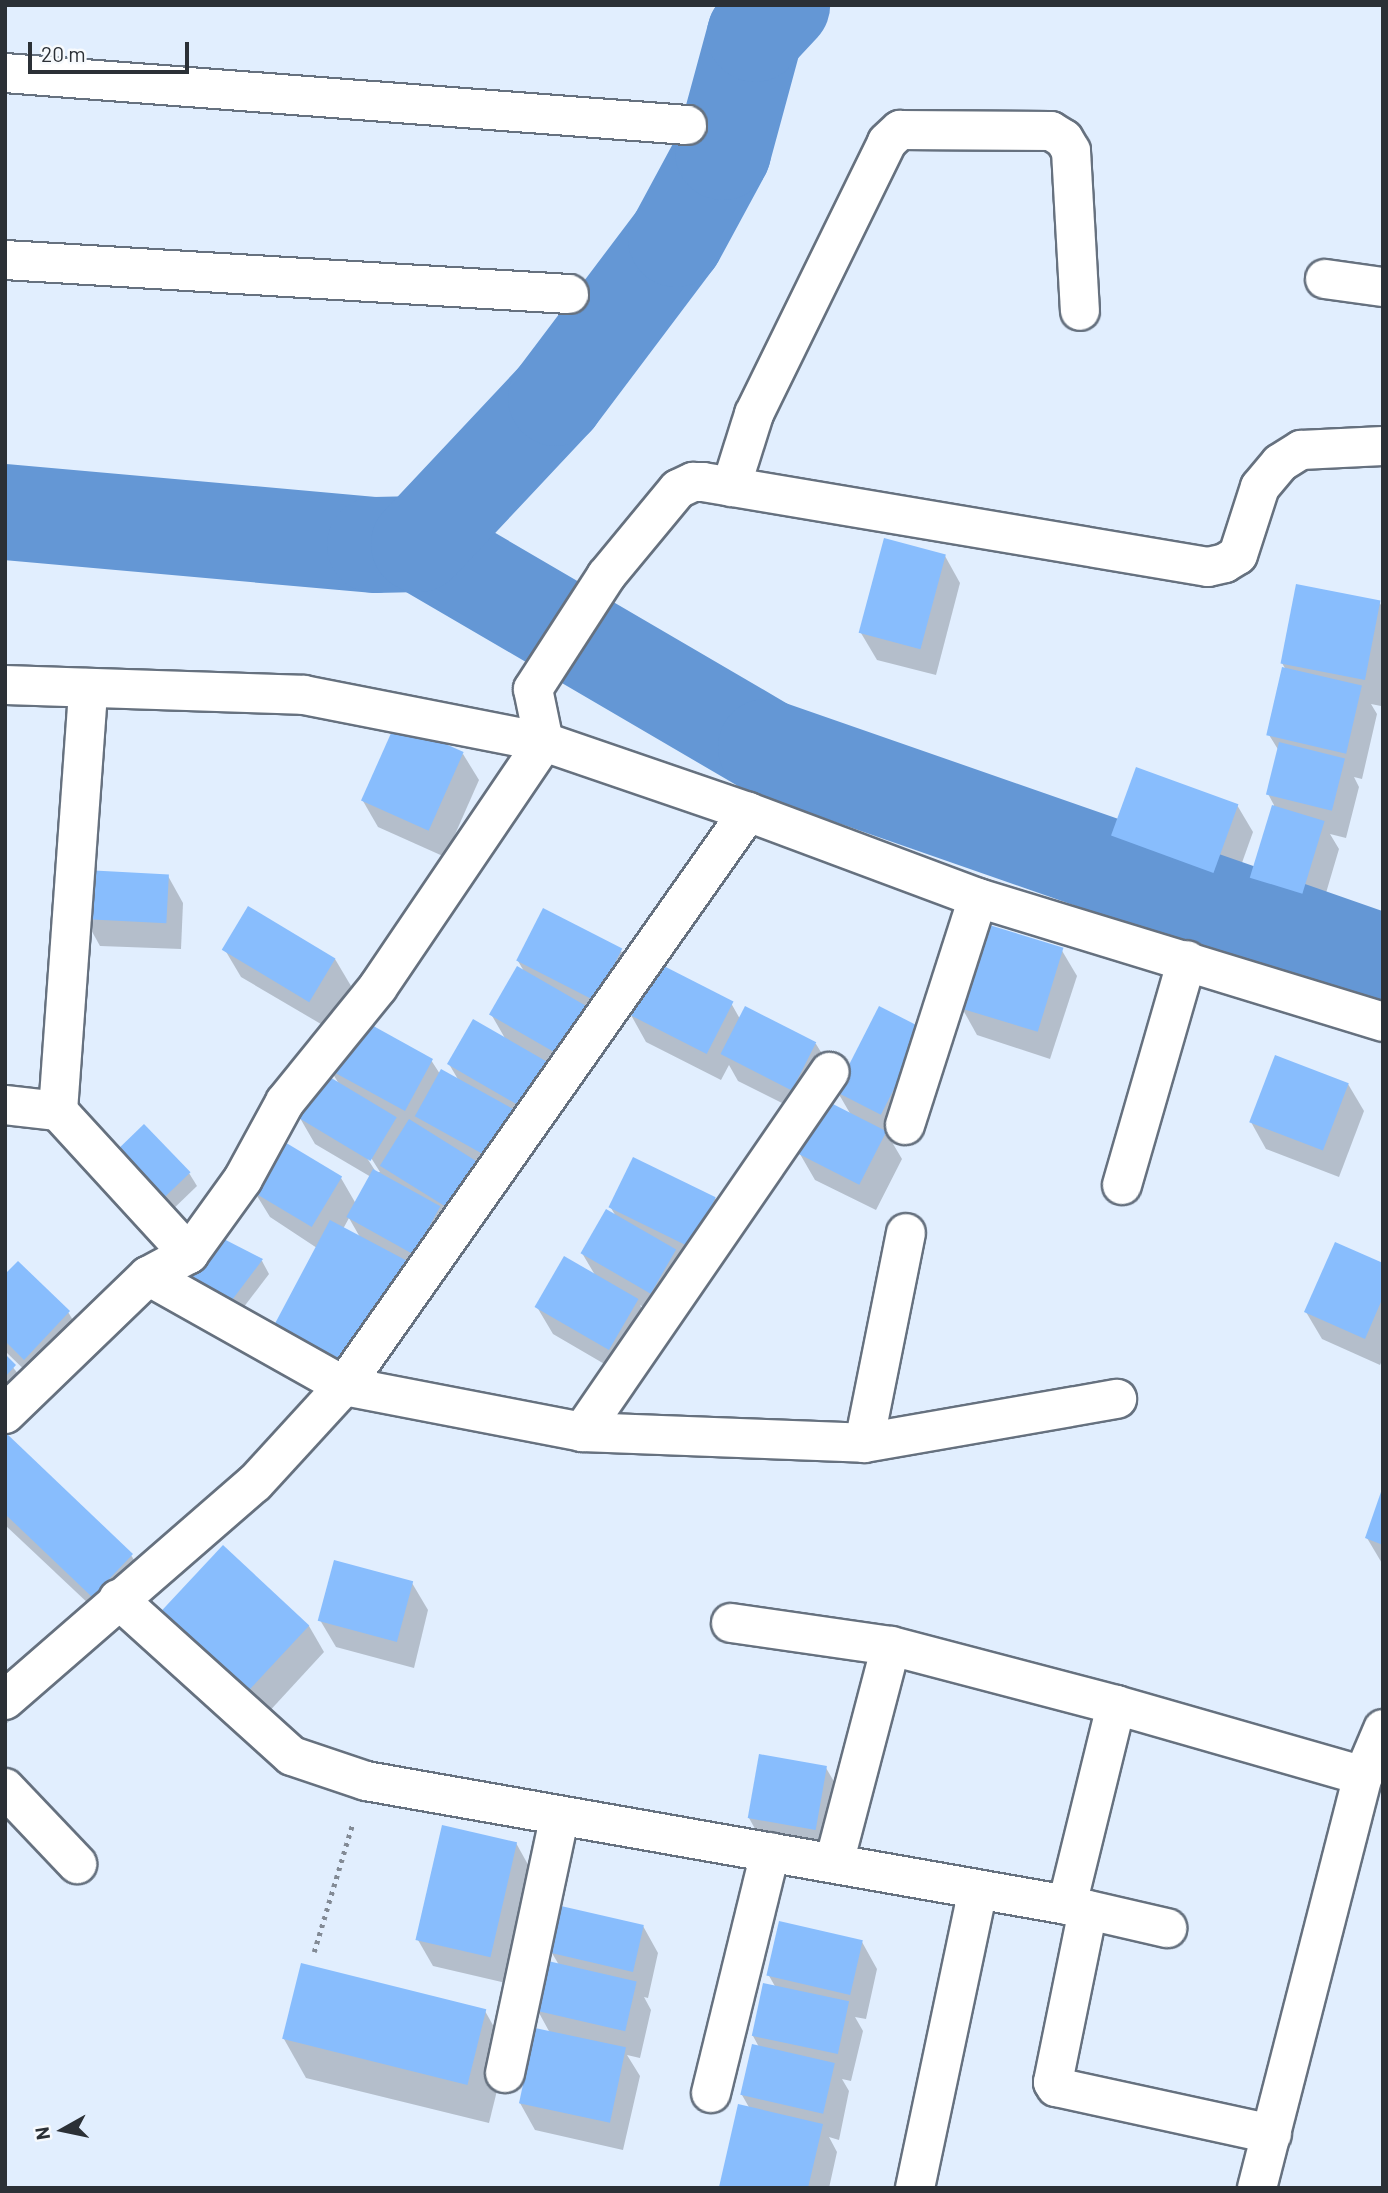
<!DOCTYPE html>
<style>
body{margin:0}
#map{position:relative;width:1388px;height:2193px;overflow:hidden;background:#e1eefe;font-family:Barlow,sans-serif}
div>[style]{position:absolute}
.shadow>*{inset:0;background:#0003}
.river>*{height:96px;margin:-48px;padding:0 48px;transform-origin:48px;border-radius:48px;background:#6497d5}
.building>*{inset:0;background:#88bdfd;transform-origin:0 0}
.path>*{height:4.5px;margin-top:-2.25px;transform-origin:0;background:repeating-linear-gradient(90deg,#828a95 0 3.5px,transparent 0 8.5px)}
.roads{filter:drop-shadow(2px 0 #66717f) drop-shadow(-2px 0 #66717f) drop-shadow(0 2px #66717f) drop-shadow(0 -2px #66717f)}
.minor>*{height:38px;margin:-19px;padding:0 19px;transform-origin:19px;border-radius:19px;background:#fff}
span{translate:-50% -50%;white-space:nowrap;text-align:center;line-height:1.15;-webkit-text-stroke:5px #f7fafd;paint-order:stroke}
.frame{position:absolute;inset:0;border:7px solid #2b3036;pointer-events:none}
.north{position:absolute;left:28px;top:2095px;width:70px;height:70px;-webkit-text-stroke:5px #f7fafd;paint-order:stroke;rotate:261deg;font-size:19px;font-weight:700;line-height:28px;text-align:center;color:#2b3036}
.north::after{content:'';display:block;margin:auto;width:24px;height:32px;background:#2b3036;clip-path:polygon(50% 0,100% 100%,50% 72%,0 100%)}
.scale{position:absolute;left:28px;top:42px;width:161px;height:32px;box-sizing:border-box;border:4px solid #2b3036;border-top:0;padding-left:9px;font-size:21px;line-height:24px;white-space:nowrap;color:#2b3036;-webkit-text-stroke:5px #f7fafd;paint-order:stroke}
</style>
<div id="map">
<div class="shadow">
<i style="clip-path:polygon(945px 556px,960px 583px,936px 675px,877px 660px,861px 633px)"></i>
<i style="clip-path:polygon(1379px 602px,1383px 608px,1381px 706px,1371px 704px,1377px 714px,1362px 779px,1354px 777px,1359px 787px,1346px 838px,1330px 834px,1339px 849px,1318px 920px,1268px 905px,1252px 878px,1274px 805px,1268px 794px,1279px 751px,1269px 735px,1286px 670px,1282px 663px)"></i>
<i style="clip-path:polygon(463px 754px,479px 780px,445px 857px,378px 827px,363px 801px)"></i>
<i style="clip-path:polygon(1237px 805px,1253px 832px,1229px 899px,1129px 863px,1114px 836px)"></i>
<i style="clip-path:polygon(168px 876px,183px 903px,181px 949px,100px 946px,85px 919px)"></i>
<i style="clip-path:polygon(1061px 949px,1077px 976px,1050px 1059px,977px 1035px,962px 1008px)"></i>
<i style="clip-path:polygon(225px 950px,335px 959px,351px 986px,326px 1027px,241px 977px)"></i>
<i style="clip-path:polygon(evenodd,621px 951px,636px 977px,409px 1269px,367px 1391px,292px 1351px,276px 1324px,317px 1248px,270px 1217px,254px 1191px,341px 1178px,356px 1204px,371px 1177px,315px 1144px,300px 1118px,339px 1084px,330px 1069px,431px 1060px,440px 1074px,459px 1081px,449px 1064px,506px 1040px,491px 1014px,525px 973px,518px 961px,621px 951px,368px 1153px,380px 1172px,376px 1172px,365px 1155px,368px 1153px,621px 951px,349px 1218px,361px 1239px,343px 1229px,349px 1218px)"></i>
<i style="clip-path:polygon(731px 1003px,740px 1019px,816px 1044px,832px 1070px,810px 1117px,738px 1081px,729px 1065px,721px 1080px,646px 1042px,631px 1015px)"></i>
<i style="clip-path:polygon(922px 1030px,896px 1140px,889px 1137px,902px 1159px,876px 1210px,815px 1180px,800px 1154px,851px 1115px,837px 1091px)"></i>
<i style="clip-path:polygon(1348px 1084px,1364px 1111px,1339px 1177px,1266px 1149px,1251px 1122px)"></i>
<i style="clip-path:polygon(123px 1166px,189px 1173px,197px 1186px,168px 1214px)"></i>
<i style="clip-path:polygon(715px 1198px,731px 1225px,666px 1320px,640px 1305px,653px 1327px,625px 1376px,553px 1334px,537px 1307px,595px 1275px,582px 1253px,617px 1218px,611px 1208px)"></i>
<i style="clip-path:polygon(216px 1237px,262px 1261px,269px 1274px,237px 1316px,197px 1292px)"></i>
<i style="clip-path:polygon(1383px 1265px,1383px 1358px,1380px 1365px,1322px 1339px,1306px 1312px)"></i>
<i style="clip-path:polygon(5px 1277px,68px 1312px,84px 1338px,40px 1385px,5px 1351px)"></i>
<i style="clip-path:polygon(5px 1357px,22px 1379px,5px 1398px)"></i>
<i style="clip-path:polygon(5px 1435px,131px 1555px,147px 1582px,108px 1622px,5px 1525px)"></i>
<i style="clip-path:polygon(1383px 1493px,1383px 1565px,1367px 1538px)"></i>
<i style="clip-path:polygon(412px 1583px,428px 1610px,414px 1668px,336px 1647px,320px 1620px)"></i>
<i style="clip-path:polygon(166px 1611px,309px 1626px,324px 1652px,265px 1716px,181px 1637px)"></i>
<i style="clip-path:polygon(5px 1682px,22px 1710px,5px 1725px)"></i>
<i style="clip-path:polygon(826px 1768px,842px 1795px,831px 1857px,764px 1845px,749px 1818px)"></i>
<i style="clip-path:polygon(516px 1843px,531px 1870px,506px 1983px,433px 1966px,418px 1940px)"></i>
<i style="clip-path:polygon(643px 1926px,658px 1953px,648px 1998px,644px 1997px,651px 2010px,640px 2058px,627px 2055px,640px 2076px,623px 2150px,535px 2130px,520px 2103px,550px 2033px,538px 2011px,559px 1965px,552px 1953px)"></i>
<i style="clip-path:polygon(862px 1942px,877px 1969px,866px 2019px,855px 2017px,863px 2031px,851px 2081px,842px 2079px,849px 2091px,839px 2140px,829px 2137px,837px 2152px,829px 2188px,721px 2188px,750px 2109px,742px 2095px,759px 2047px,753px 2036px,776px 1988px,768px 1974px)"></i>
<i style="clip-path:polygon(485px 2011px,507px 2050px,489px 2123px,306px 2078px,284px 2039px)"></i>
</div>
<div class="river">
<i style="left:5px;top:512px;width:371px;rotate:5.1deg"></i>
<i style="left:375px;top:545px;width:44px;rotate:-1.3deg"></i>
<i style="left:419px;top:544px;width:402px;rotate:30.3deg"></i>
<i style="left:766px;top:747px;width:653px;rotate:19.21deg"></i>
<i style="left:419px;top:544px;width:200px;rotate:-46.8deg"></i>
<i style="left:556px;top:398px;width:199px;rotate:-53deg"></i>
<i style="left:676px;top:239px;width:99px;rotate:-61.6deg"></i>
<i style="left:723px;top:152px;width:122px;rotate:-74.8deg"></i>
<i style="left:755px;top:34px;width:40px;rotate:-47deg"></i>
</div>
<div class="building">
<i style="left:884px;top:538px;width:64px;height:98px;rotate:15deg"></i>
<i style="left:1296px;top:584px;width:86px;height:81px;rotate:11deg"></i>
<i style="left:1282px;top:667px;width:82px;height:70px;rotate:13deg"></i>
<i style="left:396px;top:722px;width:74px;height:86px;rotate:24deg"></i>
<i style="left:1279px;top:742px;width:68px;height:54px;rotate:14deg"></i>
<i style="left:1136px;top:767px;width:109px;height:73px;rotate:20deg"></i>
<i style="left:1272px;top:805px;width:55px;height:76px;rotate:17deg"></i>
<i style="left:85px;top:870px;width:84px;height:49px;rotate:3deg"></i>
<i style="left:248px;top:906px;width:102px;height:51px;rotate:31deg"></i>
<i style="left:543px;top:908px;width:89px;height:59px;rotate:27deg"></i>
<i style="left:986px;top:924px;width:81px;height:88px;rotate:17deg"></i>
<i style="left:656px;top:962px;width:87px;height:59px;rotate:27deg"></i>
<i style="left:517px;top:966px;width:80px;height:56px;rotate:30deg"></i>
<i style="left:745px;top:1006px;width:80px;height:54px;rotate:27deg"></i>
<i style="left:879px;top:1006px;width:51px;height:96px;rotate:27deg"></i>
<i style="left:473px;top:1019px;width:88px;height:52px;rotate:30deg"></i>
<i style="clip-path:polygon(368px 1023px,433px 1059px,405px 1111px,328px 1069px)"></i>
<i style="left:1275px;top:1055px;width:79px;height:72px;rotate:21deg"></i>
<i style="left:441px;top:1069px;width:86px;height:54px;rotate:29deg"></i>
<i style="left:323px;top:1073px;width:86px;height:51px;rotate:31deg"></i>
<i style="left:825px;top:1100px;width:69px;height:60px;rotate:27deg"></i>
<i style="left:409px;top:1119px;width:82px;height:55px;rotate:32deg"></i>
<i style="left:144px;top:1124px;width:67px;height:42px;rotate:46deg"></i>
<i style="left:283px;top:1141px;width:69px;height:59px;rotate:31deg"></i>
<i style="left:633px;top:1157px;width:92px;height:56px;rotate:26deg"></i>
<i style="left:373px;top:1169px;width:77px;height:55px;rotate:29deg"></i>
<i style="left:606px;top:1209px;width:81px;height:51px;rotate:30deg"></i>
<i style="left:330px;top:1220px;width:86px;height:118px;rotate:28deg"></i>
<i style="clip-path:polygon(216px 1235px,263px 1259px,229px 1304px,188px 1279px)"></i>
<i style="clip-path:polygon(1335px 1242px,1383px 1263px,1383px 1297px,1365px 1339px,1304px 1312px)"></i>
<i style="left:564px;top:1256px;width:86px;height:59px;rotate:30deg"></i>
<i style="clip-path:polygon(18px 1261px,70px 1311px,24px 1360px,5px 1341px,5px 1274px)"></i>
<i style="clip-path:polygon(5px 1354px,16px 1365px,5px 1377px)"></i>
<i style="clip-path:polygon(5px 1432px,133px 1554px,92px 1597px,5px 1514px)"></i>
<i style="clip-path:polygon(1382px 1489px,1383px 1489px,1383px 1545px,1365px 1538px)"></i>
<i style="left:223px;top:1545px;width:118px;height:89px;rotate:43deg"></i>
<i style="left:334px;top:1560px;width:82px;height:63px;rotate:15deg"></i>
<i style="left:759px;top:1754px;width:69px;height:65px;rotate:10deg"></i>
<i style="left:442px;top:1825px;width:77px;height:118px;rotate:13deg"></i>
<i style="left:561px;top:1906px;width:85px;height:48px;rotate:13deg"></i>
<i style="left:779px;top:1921px;width:86px;height:56px;rotate:13deg"></i>
<i style="left:548px;top:1961px;width:91px;height:51px;rotate:13deg"></i>
<i style="left:301px;top:1963px;width:191px;height:78px;rotate:14deg"></i>
<i style="left:763px;top:1983px;width:88px;height:54px;rotate:12deg"></i>
<i style="left:535px;top:2028px;width:93px;height:77px;rotate:12deg"></i>
<i style="left:752px;top:2044px;width:85px;height:52px;rotate:13deg"></i>
<i style="clip-path:polygon(738px 2104px,823px 2124px,808px 2188px,719px 2187px)"></i>
</div>
<div class="path">
<i style="left:314px;top:1952px;width:133px;rotate:-73.3deg"></i>
</div>
<div class="roads">
<div class="minor">
<i style="left:5px;top:73px;width:684px;rotate:4.36deg"></i>
<i style="left:5px;top:260px;width:565px;rotate:3.45deg"></i>
<i style="left:1325px;top:279px;width:59px;rotate:7.9deg"></i>
<i style="left:731px;top:487px;width:77px;rotate:-72.5deg"></i>
<i style="left:754px;top:414px;width:303px;rotate:-63.9deg"></i>
<i style="left:887px;top:142px;width:18px;rotate:-43deg"></i>
<i style="left:900px;top:130px;width:151px;rotate:0.4deg"></i>
<i style="left:1051px;top:131px;width:15px;rotate:32deg"></i>
<i style="left:1064px;top:139px;width:14px;rotate:60deg"></i>
<i style="left:1071px;top:151px;width:160px;rotate:86.8deg"></i>
<i style="left:5px;top:685px;width:299px;rotate:1.9deg"></i>
<i style="left:304px;top:695px;width:245px;rotate:11.1deg"></i>
<i style="left:544px;top:742px;width:216px;rotate:18.9deg"></i>
<i style="left:748px;top:812px;width:246px;rotate:20.5deg"></i>
<i style="left:978px;top:898px;width:424px;rotate:17deg"></i>
<i style="left:5px;top:1105px;width:53px;rotate:6.5deg"></i>
<i style="left:58px;top:1111px;width:194px;rotate:47.5deg"></i>
<i style="left:58px;top:1111px;width:424px;rotate:-85.9deg"></i>
<i style="left:905px;top:1125px;width:238px;rotate:-72.2deg"></i>
<i style="left:1122px;top:1185px;width:234px;rotate:-73.9deg"></i>
<i style="left:148px;top:1276px;width:225px;rotate:29.3deg"></i>
<i style="left:344px;top:1386px;width:242px;rotate:10.9deg"></i>
<i style="left:582px;top:1432px;width:282px;rotate:2.2deg"></i>
<i style="left:864px;top:1443px;width:257px;rotate:-9.9deg"></i>
<i style="left:5px;top:1414px;width:199px;rotate:-44deg"></i>
<i style="left:148px;top:1276px;width:47px;rotate:-28.2deg"></i>
<i style="left:189px;top:1254px;width:92px;rotate:-54.2deg"></i>
<i style="left:243px;top:1179px;width:88px;rotate:-61.4deg"></i>
<i style="left:285px;top:1102px;width:148px;rotate:-51deg"></i>
<i style="left:378px;top:987px;width:296px;rotate:-55.9deg"></i>
<i style="left:544px;top:742px;width:54px;rotate:-101.7deg"></i>
<i style="left:533px;top:689px;width:135px;rotate:-57.1deg"></i>
<i style="left:606px;top:576px;width:113px;rotate:-50.4deg"></i>
<i style="left:678px;top:489px;width:17px;rotate:-25deg"></i>
<i style="left:693px;top:482px;width:10px"></i>
<i style="left:703px;top:482px;width:512px;rotate:9.55deg"></i>
<i style="left:1208px;top:567px;width:17px;rotate:-13deg"></i>
<i style="left:1225px;top:563px;width:15px;rotate:-32deg"></i>
<i style="left:1238px;top:555px;width:71px;rotate:-72.1deg"></i>
<i style="left:1260px;top:487px;width:31px;rotate:-50deg"></i>
<i style="left:1280px;top:463px;width:25px;rotate:-32deg"></i>
<i style="left:1301px;top:450px;width:82px;rotate:-2.8deg"></i>
<i style="left:582px;top:1432px;width:437px;rotate:-55.5deg"></i>
<i style="left:864px;top:1443px;width:214px;rotate:-78.7deg"></i>
<i style="left:118px;top:1599px;width:234px;rotate:42.1deg"></i>
<i style="left:292px;top:1756px;width:78px;rotate:18.7deg"></i>
<i style="left:366px;top:1781px;width:712px;rotate:10.03deg"></i>
<i style="left:1067px;top:1905px;width:103px;rotate:13deg"></i>
<i style="left:731px;top:1623px;width:162px;rotate:8.2deg"></i>
<i style="left:891px;top:1646px;width:233px;rotate:14.7deg"></i>
<i style="left:1116px;top:1705px;width:257px;rotate:16deg"></i>
<i style="left:5px;top:1700px;width:331px;rotate:-41deg"></i>
<i style="left:255px;top:1483px;width:132px;rotate:-47.5deg"></i>
<i style="left:344px;top:1386px;width:702px;rotate:-54.86deg"></i>
<i style="left:5px;top:1788px;width:105px;rotate:46.5deg"></i>
<i style="left:834px;top:1863px;width:224px;rotate:-75.3deg"></i>
<i style="left:1067px;top:1905px;width:206px;rotate:-76.2deg"></i>
<i style="left:1088px;top:1910px;width:176px;rotate:101.5deg"></i>
<i style="left:1053px;top:2082px;width:6px;rotate:59deg"></i>
<i style="left:1056px;top:2087px;width:221px;rotate:12.3deg"></i>
<i style="left:505px;top:2073px;width:261px;rotate:-78deg"></i>
<i style="left:711px;top:2093px;width:248px;rotate:-76.2deg"></i>
<i style="left:915px;top:2188px;width:305px;rotate:-78.1deg"></i>
<i style="left:1257px;top:2188px;width:425px;rotate:-75.6deg"></i>
<i style="left:1363px;top:1776px;width:51px;rotate:-66.9deg"></i>
</div>
</div>
<div class="frame"></div>
<div class="north">N</div>
<div class="scale">20 m</div>
</div>
